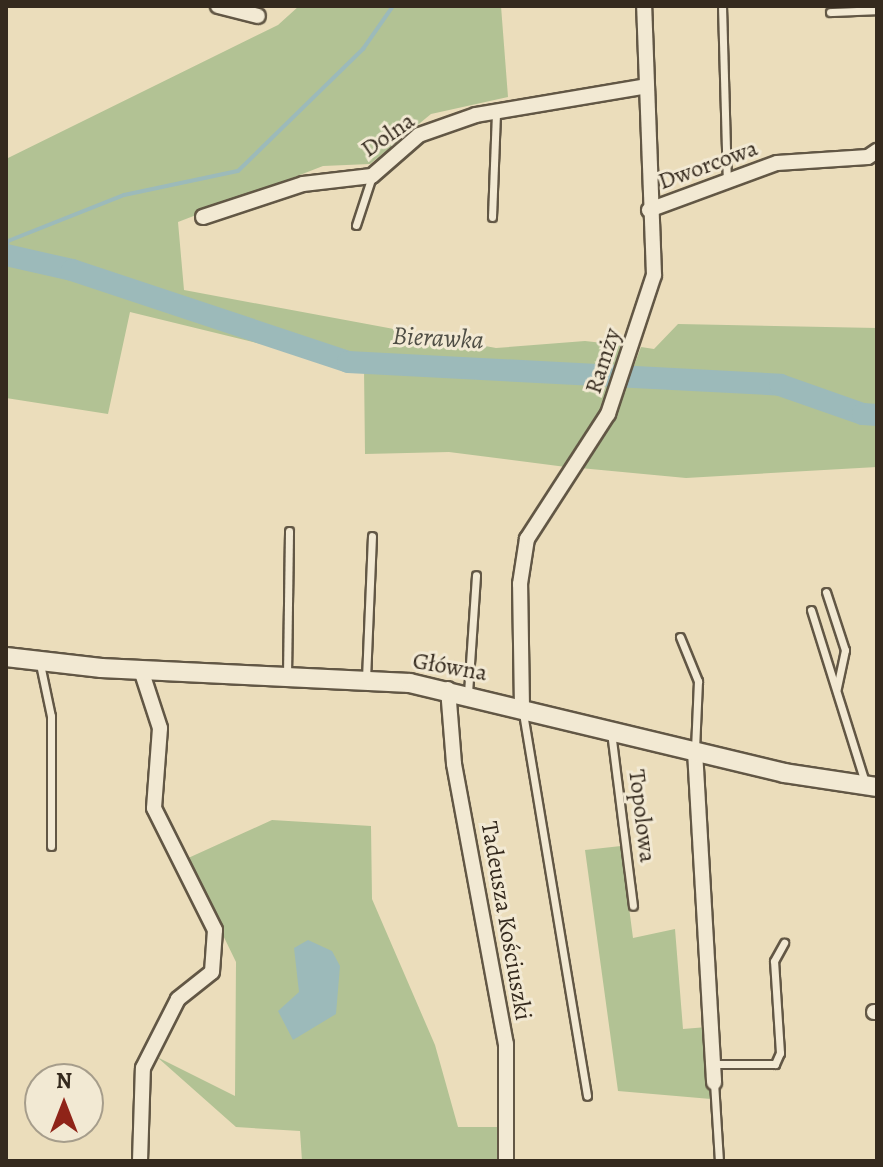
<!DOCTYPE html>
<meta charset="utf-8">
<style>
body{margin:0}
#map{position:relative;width:883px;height:1167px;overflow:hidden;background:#ebddbb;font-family:Alegreya,serif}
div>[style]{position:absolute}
.green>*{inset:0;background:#b2c294}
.water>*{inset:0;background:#9cbaba}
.stream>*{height:4px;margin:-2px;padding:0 2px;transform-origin:2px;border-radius:2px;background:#9cbaba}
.river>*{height:22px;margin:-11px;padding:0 11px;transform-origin:11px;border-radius:11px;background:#9cbaba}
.roads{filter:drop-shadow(2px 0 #625745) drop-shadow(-2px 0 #625745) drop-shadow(0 2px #625745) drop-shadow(0 -2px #625745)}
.service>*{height:7px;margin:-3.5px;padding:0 3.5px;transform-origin:3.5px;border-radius:3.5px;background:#f2e9d3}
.minor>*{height:14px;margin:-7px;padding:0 7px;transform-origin:7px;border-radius:7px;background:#f2e9d3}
.secondary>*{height:18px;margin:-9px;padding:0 9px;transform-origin:9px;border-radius:9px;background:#f2e9d3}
span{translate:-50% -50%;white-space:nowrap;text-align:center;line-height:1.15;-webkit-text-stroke:6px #f2e9d3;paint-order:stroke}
.street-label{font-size:24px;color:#352a1e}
.water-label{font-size:26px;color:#4f4e45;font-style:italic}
.frame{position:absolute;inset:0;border:8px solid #352a1e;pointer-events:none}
.north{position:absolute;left:24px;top:1063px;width:80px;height:80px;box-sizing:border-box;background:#f2e9d3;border:2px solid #a69d8b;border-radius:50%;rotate:0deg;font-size:22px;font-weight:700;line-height:32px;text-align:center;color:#352a1e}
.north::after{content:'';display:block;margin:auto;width:28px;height:36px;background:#8f2418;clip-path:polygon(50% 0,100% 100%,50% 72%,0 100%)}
</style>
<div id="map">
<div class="green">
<i style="clip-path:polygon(299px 6px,501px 6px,508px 97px,431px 114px,370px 164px,323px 166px,178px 222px,184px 290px,496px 348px,585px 341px,621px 345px,601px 410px,566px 467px,449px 452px,365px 454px,364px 369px,130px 312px,108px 414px,6px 398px,6px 159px,278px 25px)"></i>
<i style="clip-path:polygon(678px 324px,877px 328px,877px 409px,783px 381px,630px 376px,641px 347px,654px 349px)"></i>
<i style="clip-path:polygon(628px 378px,779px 387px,877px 417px,877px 467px,686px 478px,580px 468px,615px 412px)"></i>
<i style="clip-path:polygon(272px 820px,371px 826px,372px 899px,435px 1045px,458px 1127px,498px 1127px,501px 1161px,302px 1161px,300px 1131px,236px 1127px,157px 1057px,235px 1096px,236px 962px,186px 859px)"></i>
<i style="clip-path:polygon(621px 846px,633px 938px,675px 929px,683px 1029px,707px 1027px,711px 1099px,618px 1091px,585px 850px)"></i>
</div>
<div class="water">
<i style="clip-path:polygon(308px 940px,332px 951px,340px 966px,336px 1014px,293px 1040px,278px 1011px,299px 992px,294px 948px)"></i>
</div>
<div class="stream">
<i style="left:6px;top:247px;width:6px;rotate:-72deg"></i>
<i style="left:8px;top:241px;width:125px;rotate:-21.6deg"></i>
<i style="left:124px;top:195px;width:116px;rotate:-11.9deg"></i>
<i style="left:238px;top:171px;width:175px;rotate:-44.3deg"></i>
<i style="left:363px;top:49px;width:52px;rotate:-55.1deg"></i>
</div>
<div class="river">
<i style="left:6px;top:255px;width:68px;rotate:12.8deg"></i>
<i style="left:72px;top:270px;width:291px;rotate:18.4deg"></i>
<i style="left:348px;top:362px;width:433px;rotate:3deg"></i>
<i style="left:780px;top:385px;width:88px;rotate:19.3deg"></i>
<i style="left:863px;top:414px;width:14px;rotate:4deg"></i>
</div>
<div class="roads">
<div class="service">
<i style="left:722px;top:6px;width:175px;rotate:88.4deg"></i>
<i style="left:830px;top:12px;width:47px;rotate:-2.4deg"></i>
<i style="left:492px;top:217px;width:105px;rotate:-87.8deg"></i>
<i style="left:356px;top:225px;width:52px;rotate:-71.9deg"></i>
<i style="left:826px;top:592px;width:61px;rotate:71.9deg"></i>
<i style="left:845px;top:650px;width:40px;rotate:102deg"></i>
<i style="left:811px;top:610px;width:183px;rotate:72.6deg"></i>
<i style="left:680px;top:637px;width:48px;rotate:67.8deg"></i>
<i style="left:698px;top:681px;width:70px;rotate:92.5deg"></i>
<i style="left:40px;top:664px;width:53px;rotate:78.1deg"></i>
<i style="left:51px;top:716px;width:130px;rotate:90deg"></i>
<i style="left:287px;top:676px;width:145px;rotate:-89.2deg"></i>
<i style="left:366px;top:679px;width:143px;rotate:-87.6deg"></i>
<i style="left:468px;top:693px;width:118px;rotate:-86.1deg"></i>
<i style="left:523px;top:713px;width:388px;rotate:80.5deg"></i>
<i style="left:611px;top:732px;width:175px;rotate:82.8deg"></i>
<i style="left:713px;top:1064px;width:62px"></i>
<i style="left:775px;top:1064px;width:12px;rotate:-66deg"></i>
<i style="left:780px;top:1053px;width:92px;rotate:-93.7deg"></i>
<i style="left:774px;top:961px;width:21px;rotate:-61deg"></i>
<i style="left:714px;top:1082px;width:79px;rotate:86.4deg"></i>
</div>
<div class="minor">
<i style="left:218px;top:6px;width:41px;rotate:14deg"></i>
<i style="left:649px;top:210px;width:136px;rotate:-20.2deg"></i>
<i style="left:777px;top:163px;width:91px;rotate:-3.8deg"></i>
<i style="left:868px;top:157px;width:11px;rotate:-34deg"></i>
<i style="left:203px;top:217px;width:105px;rotate:-18.3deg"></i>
<i style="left:303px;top:184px;width:69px;rotate:-6.6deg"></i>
<i style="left:372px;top:176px;width:62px;rotate:-41.1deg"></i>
<i style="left:419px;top:135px;width:60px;rotate:-19.3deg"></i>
<i style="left:476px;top:115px;width:173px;rotate:-9.6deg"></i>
<i style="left:448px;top:689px;width:75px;rotate:85.4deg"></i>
<i style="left:454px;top:764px;width:285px;rotate:79.5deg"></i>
<i style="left:506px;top:1044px;width:117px;rotate:90deg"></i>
<i style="left:522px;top:707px;width:123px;rotate:-90.9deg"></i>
<i style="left:520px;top:584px;width:46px;rotate:-81.2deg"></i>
<i style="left:527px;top:539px;width:149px;rotate:-57.1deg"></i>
<i style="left:608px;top:414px;width:146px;rotate:-71.7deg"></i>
<i style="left:654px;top:275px;width:269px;rotate:-92.1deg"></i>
<i style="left:695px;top:751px;width:332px;rotate:86.7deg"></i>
<i style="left:874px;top:1012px;width:3px"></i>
<i style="left:140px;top:1161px;width:93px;rotate:-88.2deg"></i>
<i style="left:143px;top:1068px;width:77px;rotate:-63.1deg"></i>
<i style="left:178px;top:999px;width:43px;rotate:-38.5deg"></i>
<i style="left:212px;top:972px;width:42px;rotate:-85.9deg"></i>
<i style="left:215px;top:930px;width:136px;rotate:-116.6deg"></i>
<i style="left:154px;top:808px;width:80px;rotate:-85.7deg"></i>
<i style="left:160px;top:728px;width:61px;rotate:-108.1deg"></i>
</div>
<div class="secondary">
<i style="left:6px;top:657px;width:96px;rotate:6.6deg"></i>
<i style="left:101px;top:668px;width:309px;rotate:2.8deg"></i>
<i style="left:410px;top:683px;width:385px;rotate:13.5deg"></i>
<i style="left:784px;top:773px;width:94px;rotate:8.6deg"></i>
</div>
</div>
<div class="street-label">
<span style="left:388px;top:135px;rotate:-35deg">Dolna</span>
<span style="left:708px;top:165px;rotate:-20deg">Dworcowa</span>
<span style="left:603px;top:361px;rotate:-72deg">Ramży</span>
<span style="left:450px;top:667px;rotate:10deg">Główna</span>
<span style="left:642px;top:816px;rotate:83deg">Topolowa</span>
<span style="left:506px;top:921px;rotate:80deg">Tadeusza Kościuszki</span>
</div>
<div class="water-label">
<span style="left:438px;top:338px;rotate:3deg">Bierawka</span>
</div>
<div class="frame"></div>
<div class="north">N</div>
</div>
